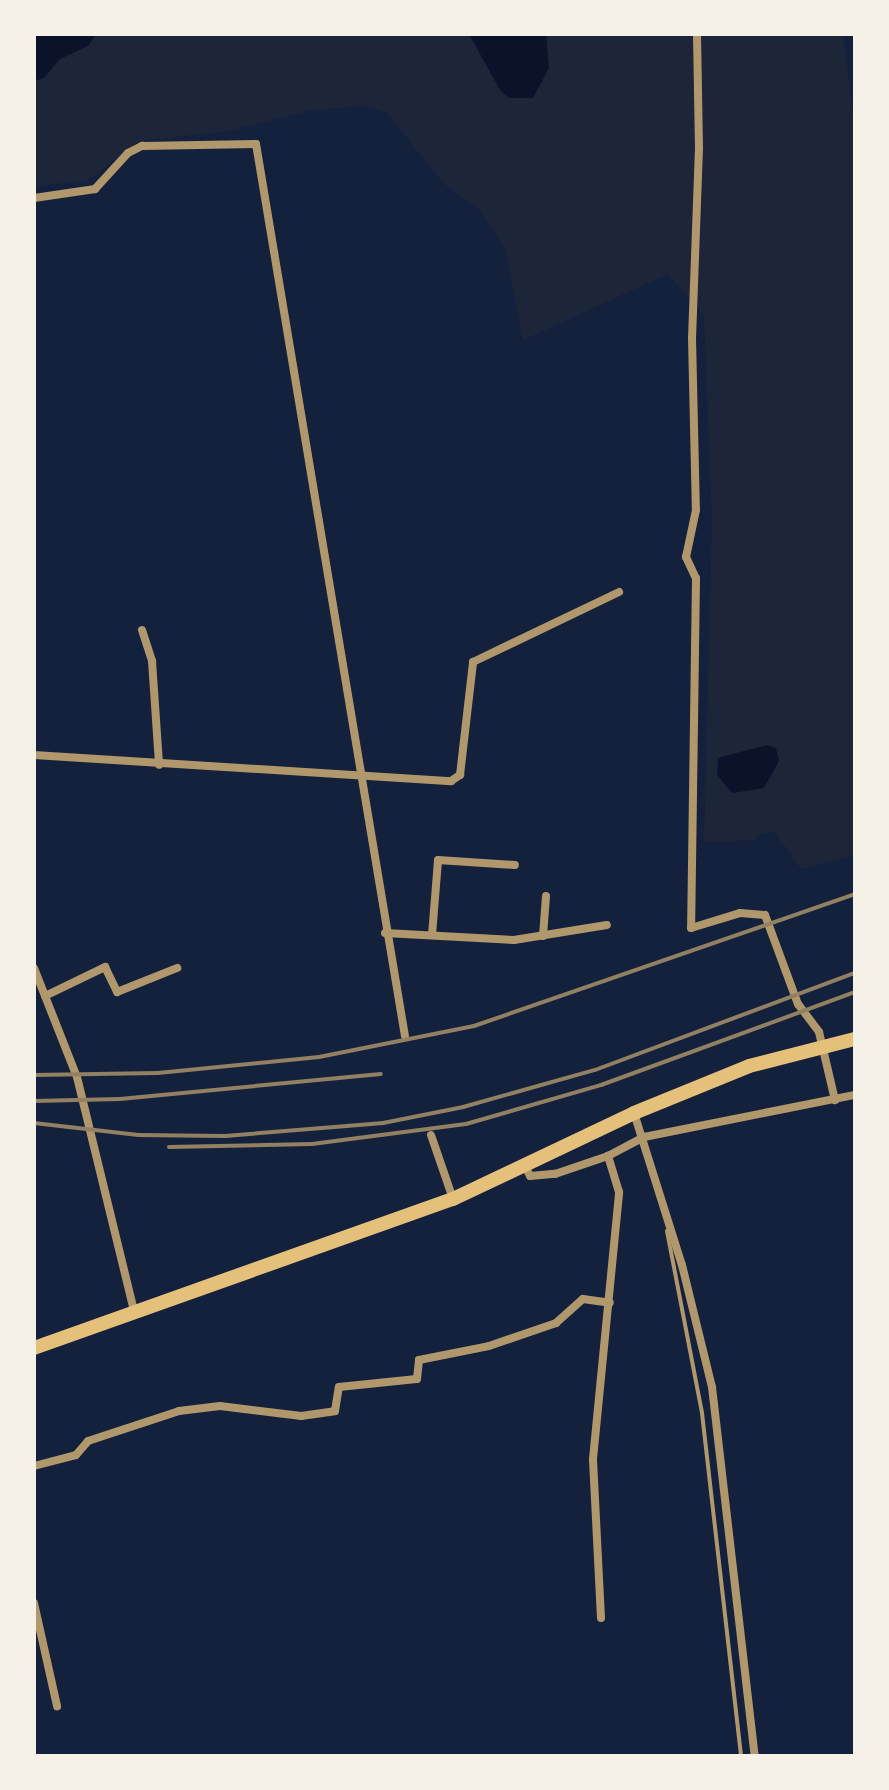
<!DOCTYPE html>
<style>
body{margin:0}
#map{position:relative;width:889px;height:1790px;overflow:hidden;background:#14213d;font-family:Cabin,sans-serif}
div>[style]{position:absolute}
.green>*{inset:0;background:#1d2539}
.water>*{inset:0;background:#0b132b}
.service>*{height:4px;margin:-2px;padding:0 2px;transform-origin:2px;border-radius:2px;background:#b1986c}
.minor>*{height:8px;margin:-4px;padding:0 4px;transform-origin:4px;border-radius:4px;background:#b1986c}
.trunk>*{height:14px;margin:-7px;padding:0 7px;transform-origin:7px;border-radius:7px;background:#e5c07b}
.rail>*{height:4px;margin:-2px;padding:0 2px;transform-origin:2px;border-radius:2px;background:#918062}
span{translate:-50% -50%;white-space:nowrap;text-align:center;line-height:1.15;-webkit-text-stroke:7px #f6f1e7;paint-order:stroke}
.frame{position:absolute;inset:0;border:36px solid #f6f1e7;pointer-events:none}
</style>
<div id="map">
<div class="green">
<i style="clip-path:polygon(34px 34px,843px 34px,855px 132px,855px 855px,801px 869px,775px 832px,756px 835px,756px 840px,704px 842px,712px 522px,704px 315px,668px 274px,523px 340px,505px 248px,478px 208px,444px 184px,387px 113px,363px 106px,313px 110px,229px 131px,139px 141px,87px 181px,34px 186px)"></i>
</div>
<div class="water">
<i style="clip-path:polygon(34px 34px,96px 34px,88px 46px,60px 59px,44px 78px,34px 81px)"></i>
<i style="clip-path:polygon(469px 34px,546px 34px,549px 68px,533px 98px,509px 98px,500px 90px)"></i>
<i style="clip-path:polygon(767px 745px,776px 748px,779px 761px,764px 788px,732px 793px,717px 775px,718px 758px)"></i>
</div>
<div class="service">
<i style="left:667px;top:1231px;width:185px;rotate:79.1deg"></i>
<i style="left:702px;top:1413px;width:345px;rotate:83.5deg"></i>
</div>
<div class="minor">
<i style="left:697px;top:34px;width:114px;rotate:89deg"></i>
<i style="left:699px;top:148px;width:190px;rotate:92.1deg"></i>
<i style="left:692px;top:338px;width:172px;rotate:88.7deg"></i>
<i style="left:696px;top:510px;width:48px;rotate:102deg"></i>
<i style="left:686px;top:557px;width:23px;rotate:65deg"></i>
<i style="left:696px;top:578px;width:350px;rotate:90.8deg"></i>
<i style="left:691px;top:928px;width:51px;rotate:-17deg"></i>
<i style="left:740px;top:913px;width:25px;rotate:5deg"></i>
<i style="left:765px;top:915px;width:95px;rotate:69.7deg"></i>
<i style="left:798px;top:1004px;width:35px;rotate:53deg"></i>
<i style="left:819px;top:1032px;width:70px;rotate:76.8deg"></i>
<i style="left:34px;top:198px;width:62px;rotate:-8.4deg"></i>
<i style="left:95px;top:189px;width:49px;rotate:-47.5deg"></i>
<i style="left:128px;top:153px;width:16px;rotate:-27deg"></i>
<i style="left:142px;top:146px;width:114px;rotate:-1deg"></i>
<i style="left:256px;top:144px;width:904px;rotate:80.52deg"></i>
<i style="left:142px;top:630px;width:33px;rotate:72deg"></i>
<i style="left:152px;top:661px;width:104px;rotate:86.1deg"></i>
<i style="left:34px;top:755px;width:418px;rotate:3.6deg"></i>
<i style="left:451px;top:781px;width:11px;rotate:-34deg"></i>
<i style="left:460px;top:775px;width:114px;rotate:-83.4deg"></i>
<i style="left:473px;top:662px;width:162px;rotate:-25.6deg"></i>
<i style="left:385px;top:933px;width:129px;rotate:3.1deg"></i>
<i style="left:514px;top:940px;width:94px;rotate:-9.2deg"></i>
<i style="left:432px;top:935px;width:75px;rotate:-85.4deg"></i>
<i style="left:438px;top:860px;width:77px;rotate:3.7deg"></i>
<i style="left:543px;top:936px;width:40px;rotate:-85.7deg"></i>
<i style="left:34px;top:968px;width:117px;rotate:68.5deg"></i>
<i style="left:77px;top:1077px;width:241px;rotate:76.3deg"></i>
<i style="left:45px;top:996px;width:67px;rotate:-25.8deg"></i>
<i style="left:105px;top:967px;width:28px;rotate:64deg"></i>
<i style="left:117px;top:992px;width:65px;rotate:-21.8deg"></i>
<i style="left:634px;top:1113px;width:159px;rotate:72.5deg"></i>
<i style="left:682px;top:1265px;width:126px;rotate:76.2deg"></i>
<i style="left:712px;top:1387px;width:371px;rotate:83.4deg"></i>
<i style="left:431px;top:1135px;width:68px;rotate:71deg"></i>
<i style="left:526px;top:1168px;width:9px;rotate:63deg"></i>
<i style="left:530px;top:1176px;width:25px;rotate:-5deg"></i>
<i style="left:555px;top:1174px;width:56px;rotate:-18.8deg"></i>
<i style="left:608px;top:1156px;width:41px;rotate:-27.8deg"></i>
<i style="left:644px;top:1137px;width:215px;rotate:-11.3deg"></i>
<i style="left:34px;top:1466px;width:43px;rotate:-14.7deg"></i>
<i style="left:76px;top:1455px;width:18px;rotate:-49deg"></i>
<i style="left:88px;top:1441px;width:96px;rotate:-18.2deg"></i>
<i style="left:179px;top:1411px;width:41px;rotate:-7deg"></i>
<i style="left:220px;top:1406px;width:82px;rotate:7deg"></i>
<i style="left:301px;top:1416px;width:34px;rotate:-8deg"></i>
<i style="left:335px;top:1411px;width:24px;rotate:-81deg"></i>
<i style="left:339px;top:1387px;width:78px;rotate:-5.9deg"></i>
<i style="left:417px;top:1379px;width:19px;rotate:-84deg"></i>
<i style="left:419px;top:1360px;width:71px;rotate:-11.3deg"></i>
<i style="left:489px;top:1346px;width:71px;rotate:-18.9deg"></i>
<i style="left:556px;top:1323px;width:36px;rotate:-42deg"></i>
<i style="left:583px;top:1299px;width:27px;rotate:8deg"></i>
<i style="left:34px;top:1603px;width:106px;rotate:77.4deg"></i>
<i style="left:601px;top:1618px;width:159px;rotate:-92.9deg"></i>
<i style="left:593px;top:1459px;width:268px;rotate:-84.4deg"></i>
<i style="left:619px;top:1192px;width:38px;rotate:-107deg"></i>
</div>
<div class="trunk">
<i style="left:34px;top:1348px;width:445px;rotate:-19.6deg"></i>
<i style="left:453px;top:1199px;width:200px;rotate:-25.4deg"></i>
<i style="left:634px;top:1113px;width:124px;rotate:-22.2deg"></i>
<i style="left:749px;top:1066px;width:109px;rotate:-14.3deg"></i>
</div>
<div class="rail">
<i style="left:34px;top:1075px;width:124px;rotate:-0.9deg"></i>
<i style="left:158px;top:1073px;width:162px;rotate:-5.7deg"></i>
<i style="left:319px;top:1057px;width:158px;rotate:-11.3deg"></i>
<i style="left:474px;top:1026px;width:403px;rotate:-19.1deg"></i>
<i style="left:34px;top:1101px;width:86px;rotate:-1.3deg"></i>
<i style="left:120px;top:1099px;width:262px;rotate:-5.5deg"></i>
<i style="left:34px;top:1123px;width:105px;rotate:6.6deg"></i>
<i style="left:138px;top:1135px;width:87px;rotate:0.7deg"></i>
<i style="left:225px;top:1136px;width:159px;rotate:-4.7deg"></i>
<i style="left:383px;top:1123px;width:82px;rotate:-11.3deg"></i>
<i style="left:463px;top:1107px;width:137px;rotate:-15.7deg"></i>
<i style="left:595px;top:1070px;width:278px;rotate:-20.5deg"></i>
<i style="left:169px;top:1147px;width:143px;rotate:-1.2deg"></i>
<i style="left:312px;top:1144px;width:155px;rotate:-7.4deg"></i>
<i style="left:466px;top:1124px;width:141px;rotate:-16.1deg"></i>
<i style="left:601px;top:1085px;width:270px;rotate:-20.1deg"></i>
</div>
<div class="frame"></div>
</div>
